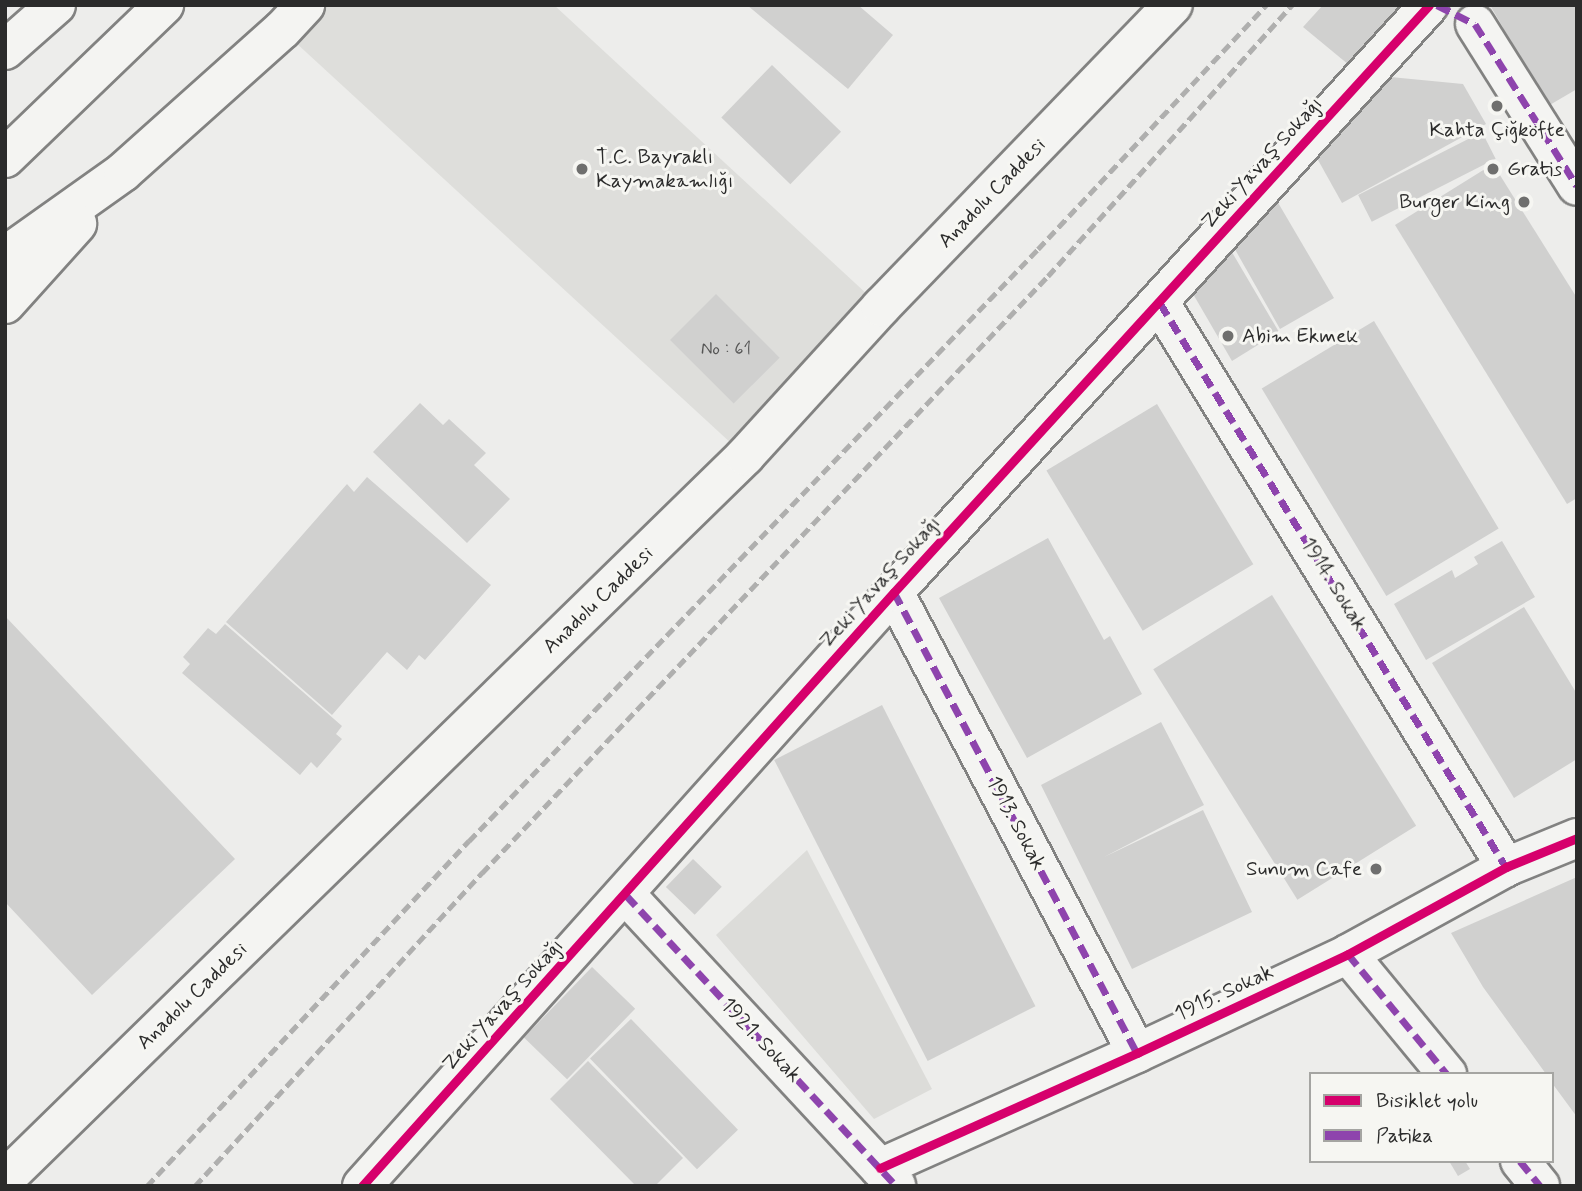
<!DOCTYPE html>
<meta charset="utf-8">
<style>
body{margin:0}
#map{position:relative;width:1582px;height:1191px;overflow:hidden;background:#ededeb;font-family:Mynerve,sans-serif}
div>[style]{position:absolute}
.built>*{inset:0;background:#dededb}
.green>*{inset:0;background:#dcdcd9}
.building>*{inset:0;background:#d0d0cf;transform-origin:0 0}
.roads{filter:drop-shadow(2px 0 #828281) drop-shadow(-2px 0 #828281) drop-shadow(0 2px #828281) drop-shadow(0 -2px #828281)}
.minor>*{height:38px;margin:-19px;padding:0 19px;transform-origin:19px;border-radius:19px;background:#f4f4f2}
.major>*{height:38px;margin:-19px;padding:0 19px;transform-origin:19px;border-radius:19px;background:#f4f4f2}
.highway>*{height:38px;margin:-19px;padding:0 19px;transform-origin:19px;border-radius:19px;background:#f4f4f2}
.rail>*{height:5px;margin-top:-2.5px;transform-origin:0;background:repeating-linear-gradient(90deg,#afafae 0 10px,transparent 0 15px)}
.quiet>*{height:7px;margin-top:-3.5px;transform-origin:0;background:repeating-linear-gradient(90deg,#8e44ad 0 14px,transparent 0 21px)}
.cycleway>*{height:9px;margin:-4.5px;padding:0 4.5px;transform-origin:4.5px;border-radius:4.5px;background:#d6006c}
.dots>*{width:19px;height:19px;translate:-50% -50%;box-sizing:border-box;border:4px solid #f6f6f2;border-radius:50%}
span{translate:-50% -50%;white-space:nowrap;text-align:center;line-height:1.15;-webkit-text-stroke:6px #f6f6f2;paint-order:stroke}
.number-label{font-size:18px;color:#545454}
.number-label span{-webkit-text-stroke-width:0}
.poi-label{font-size:21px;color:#2b2b2b}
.left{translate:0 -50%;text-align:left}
.right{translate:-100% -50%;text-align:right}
.street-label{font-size:21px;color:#2b2b2b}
.frame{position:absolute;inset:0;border:7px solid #2b2b2b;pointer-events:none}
.legend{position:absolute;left:1309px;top:1072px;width:245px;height:91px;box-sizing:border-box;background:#f6f6f2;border:2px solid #a5a5a2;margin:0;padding:9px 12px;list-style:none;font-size:21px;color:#2b2b2b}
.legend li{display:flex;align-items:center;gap:14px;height:35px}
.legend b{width:35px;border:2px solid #a5a5a2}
</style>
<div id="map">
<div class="built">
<i style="clip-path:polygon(305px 5px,554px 5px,881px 307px,745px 456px,282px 30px)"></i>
</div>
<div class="green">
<i style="clip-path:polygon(807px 850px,932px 1089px,874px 1119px,716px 935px)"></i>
</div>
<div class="building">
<i style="clip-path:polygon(747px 5px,858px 5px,893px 35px,848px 89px)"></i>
<i style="clip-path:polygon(1323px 5px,1400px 5px,1349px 65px,1303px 27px)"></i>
<i style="clip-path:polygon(1490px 5px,1577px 5px,1577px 89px,1548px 106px)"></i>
<i style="left:772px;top:65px;width:96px;height:73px;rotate:44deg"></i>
<i style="clip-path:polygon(1380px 76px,1463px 84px,1486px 124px,1342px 203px,1313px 151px)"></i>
<i style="left:1482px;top:132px;width:30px;height:139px;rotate:63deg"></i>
<i style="clip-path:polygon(1493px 164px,1577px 298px,1577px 498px,1567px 504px,1395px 225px)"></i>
<i style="clip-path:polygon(1270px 189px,1334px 298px,1280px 329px,1228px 237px)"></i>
<i style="clip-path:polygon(1223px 237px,1279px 332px,1232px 361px,1189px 287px)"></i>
<i style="left:716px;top:294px;width:90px;height:65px;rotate:45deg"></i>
<i style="left:1374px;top:321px;width:242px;height:131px;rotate:59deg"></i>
<i style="clip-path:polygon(420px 403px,443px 425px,449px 419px,486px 453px,474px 465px,510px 499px,467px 543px,373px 452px)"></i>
<i style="left:1157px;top:404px;width:187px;height:129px;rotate:59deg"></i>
<i style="clip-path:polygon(367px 477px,491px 585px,425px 660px,419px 655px,407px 670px,387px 652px,332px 715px,226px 622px,347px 484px,354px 492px)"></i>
<i style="clip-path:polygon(1048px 538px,1104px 640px,1110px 636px,1142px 694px,1027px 758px,939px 598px)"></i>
<i style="clip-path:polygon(1502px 541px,1535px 597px,1426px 660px,1394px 604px,1452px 570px,1455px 578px,1478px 564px,1474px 557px)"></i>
<i style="left:1272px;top:595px;width:272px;height:140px;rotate:58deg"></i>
<i style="clip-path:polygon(1524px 607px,1577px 694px,1577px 759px,1514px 798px,1432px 663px)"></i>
<i style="clip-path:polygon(5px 616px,235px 859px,92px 995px,5px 902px)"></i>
<i style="clip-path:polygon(225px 624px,342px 726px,336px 734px,342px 739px,317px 768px,311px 762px,300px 775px,182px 673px,190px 664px,183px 657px,208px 628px,216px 634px)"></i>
<i style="left:882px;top:705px;width:338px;height:121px;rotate:63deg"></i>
<i style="clip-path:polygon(1161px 722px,1204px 805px,1104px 857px,1203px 810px,1252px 912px,1132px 969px,1041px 785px)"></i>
<i style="left:693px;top:859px;width:40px;height:39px;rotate:44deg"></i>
<i style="clip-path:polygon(1577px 877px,1577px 1117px,1552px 1083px,1552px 1074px,1546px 1074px,1483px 987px,1451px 933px)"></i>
<i style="left:592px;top:967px;width:60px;height:98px;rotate:44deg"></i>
<i style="left:631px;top:1019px;width:154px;height:57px;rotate:46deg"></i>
<i style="clip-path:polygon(588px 1061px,683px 1158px,655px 1186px,636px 1186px,550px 1099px)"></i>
<i style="clip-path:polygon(1449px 1161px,1465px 1161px,1470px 1169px,1458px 1176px)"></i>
</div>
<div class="roads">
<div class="minor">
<i style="left:1475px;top:24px;width:191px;rotate:57.8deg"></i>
<i style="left:1160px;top:303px;width:662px;rotate:58.47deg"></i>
<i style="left:894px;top:592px;width:521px;rotate:62.21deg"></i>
<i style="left:626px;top:895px;width:397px;rotate:47.1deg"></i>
<i style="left:1348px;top:954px;width:156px;rotate:50.5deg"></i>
<i style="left:1520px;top:1161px;width:32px;rotate:51deg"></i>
<i style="left:880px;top:1168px;width:282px;rotate:-24.1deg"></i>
<i style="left:1137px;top:1053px;width:233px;rotate:-25.1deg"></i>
<i style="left:1348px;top:954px;width:180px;rotate:-28.8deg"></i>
<i style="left:1506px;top:867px;width:77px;rotate:-22.2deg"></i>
<i style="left:362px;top:1186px;width:797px;rotate:-48.15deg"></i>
<i style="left:894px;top:592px;width:794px;rotate:-47.65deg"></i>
</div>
<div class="major">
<i style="left:5px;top:1179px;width:1035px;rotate:-44.33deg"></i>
<i style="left:745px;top:456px;width:202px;rotate:-47.6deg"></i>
<i style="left:881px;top:307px;width:420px;rotate:-46deg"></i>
</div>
<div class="highway">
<i style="left:5px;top:50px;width:68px;rotate:-41.4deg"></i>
<i style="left:5px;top:158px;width:221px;rotate:-43.9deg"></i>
<i style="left:5px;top:256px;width:145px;rotate:-35.4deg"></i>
<i style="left:123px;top:172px;width:213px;rotate:-41.8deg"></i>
<i style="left:282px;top:30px;width:34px;rotate:-47deg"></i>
<i style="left:5px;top:304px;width:108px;rotate:-48deg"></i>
</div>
</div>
<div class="rail">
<i style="left:147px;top:1186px;width:472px;rotate:-47deg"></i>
<i style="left:469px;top:841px;width:821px;rotate:-46.13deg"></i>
<i style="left:1038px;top:249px;width:334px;rotate:-46.9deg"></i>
<i style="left:195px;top:1186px;width:425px;rotate:-47.5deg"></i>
<i style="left:482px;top:873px;width:823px;rotate:-46.53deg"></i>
<i style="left:1048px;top:276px;width:365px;rotate:-48deg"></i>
</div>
<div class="quiet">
<i style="left:1437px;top:5px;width:42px;rotate:26.6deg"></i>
<i style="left:1475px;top:24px;width:191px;rotate:57.8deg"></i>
<i style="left:1160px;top:303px;width:662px;rotate:58.47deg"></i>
<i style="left:894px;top:592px;width:521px;rotate:62.21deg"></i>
<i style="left:626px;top:895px;width:397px;rotate:47.1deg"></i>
<i style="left:1348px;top:954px;width:156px;rotate:50.5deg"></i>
<i style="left:1520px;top:1161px;width:32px;rotate:51deg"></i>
</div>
<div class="cycleway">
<i style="left:880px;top:1168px;width:282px;rotate:-24.1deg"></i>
<i style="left:1137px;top:1053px;width:233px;rotate:-25.1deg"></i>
<i style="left:1348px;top:954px;width:180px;rotate:-28.8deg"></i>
<i style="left:1506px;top:867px;width:77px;rotate:-22.2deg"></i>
<i style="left:362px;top:1186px;width:797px;rotate:-48.15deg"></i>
<i style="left:894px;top:592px;width:794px;rotate:-47.65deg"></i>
</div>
<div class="dots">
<i style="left:1497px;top:106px;background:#6f6f6e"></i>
<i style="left:582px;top:169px;background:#6f6f6e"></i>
<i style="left:1493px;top:169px;background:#6f6f6e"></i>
<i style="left:1524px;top:202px;background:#6f6f6e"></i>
<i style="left:1228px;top:336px;background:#6f6f6e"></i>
<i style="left:1376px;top:869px;background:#6f6f6e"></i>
</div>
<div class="number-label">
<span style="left:726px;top:349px">No : 61</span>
</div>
<div class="poi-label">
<span style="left:1497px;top:130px">Kahta Çiğköfte</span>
<span class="left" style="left:596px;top:169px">T.C. Bayraklı<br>Kaymakamlığı</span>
<span class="left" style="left:1507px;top:169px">Gratis</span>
<span class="right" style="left:1510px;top:202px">Burger King</span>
<span class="left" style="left:1242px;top:336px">Abim Ekmek</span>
<span class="right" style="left:1362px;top:869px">Sunum Cafe</span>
</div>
<div class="street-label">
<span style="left:1262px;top:163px;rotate:-48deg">Zeki Yavaş Sokağı</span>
<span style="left:992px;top:193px;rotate:-46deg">Anadolu Caddesi</span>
<span style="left:880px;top:582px;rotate:-48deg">Zeki Yavaş Sokağı</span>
<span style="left:1334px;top:584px;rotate:58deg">1914. Sokak</span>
<span style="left:598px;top:600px;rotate:-44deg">Anadolu Caddesi</span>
<span style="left:1016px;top:823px;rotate:62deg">1913. Sokak</span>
<span style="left:1224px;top:993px;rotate:-25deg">1915. Sokak</span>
<span style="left:192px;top:996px;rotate:-44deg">Anadolu Caddesi</span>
<span style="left:503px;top:1005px;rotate:-48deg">Zeki Yavaş Sokağı</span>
<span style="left:761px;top:1040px;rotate:47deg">1921. Sokak</span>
</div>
<div class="frame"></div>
<ul class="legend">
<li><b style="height:9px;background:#d6006c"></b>Bisiklet yolu</li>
<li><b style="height:9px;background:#8e44ad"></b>Patika</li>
</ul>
</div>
